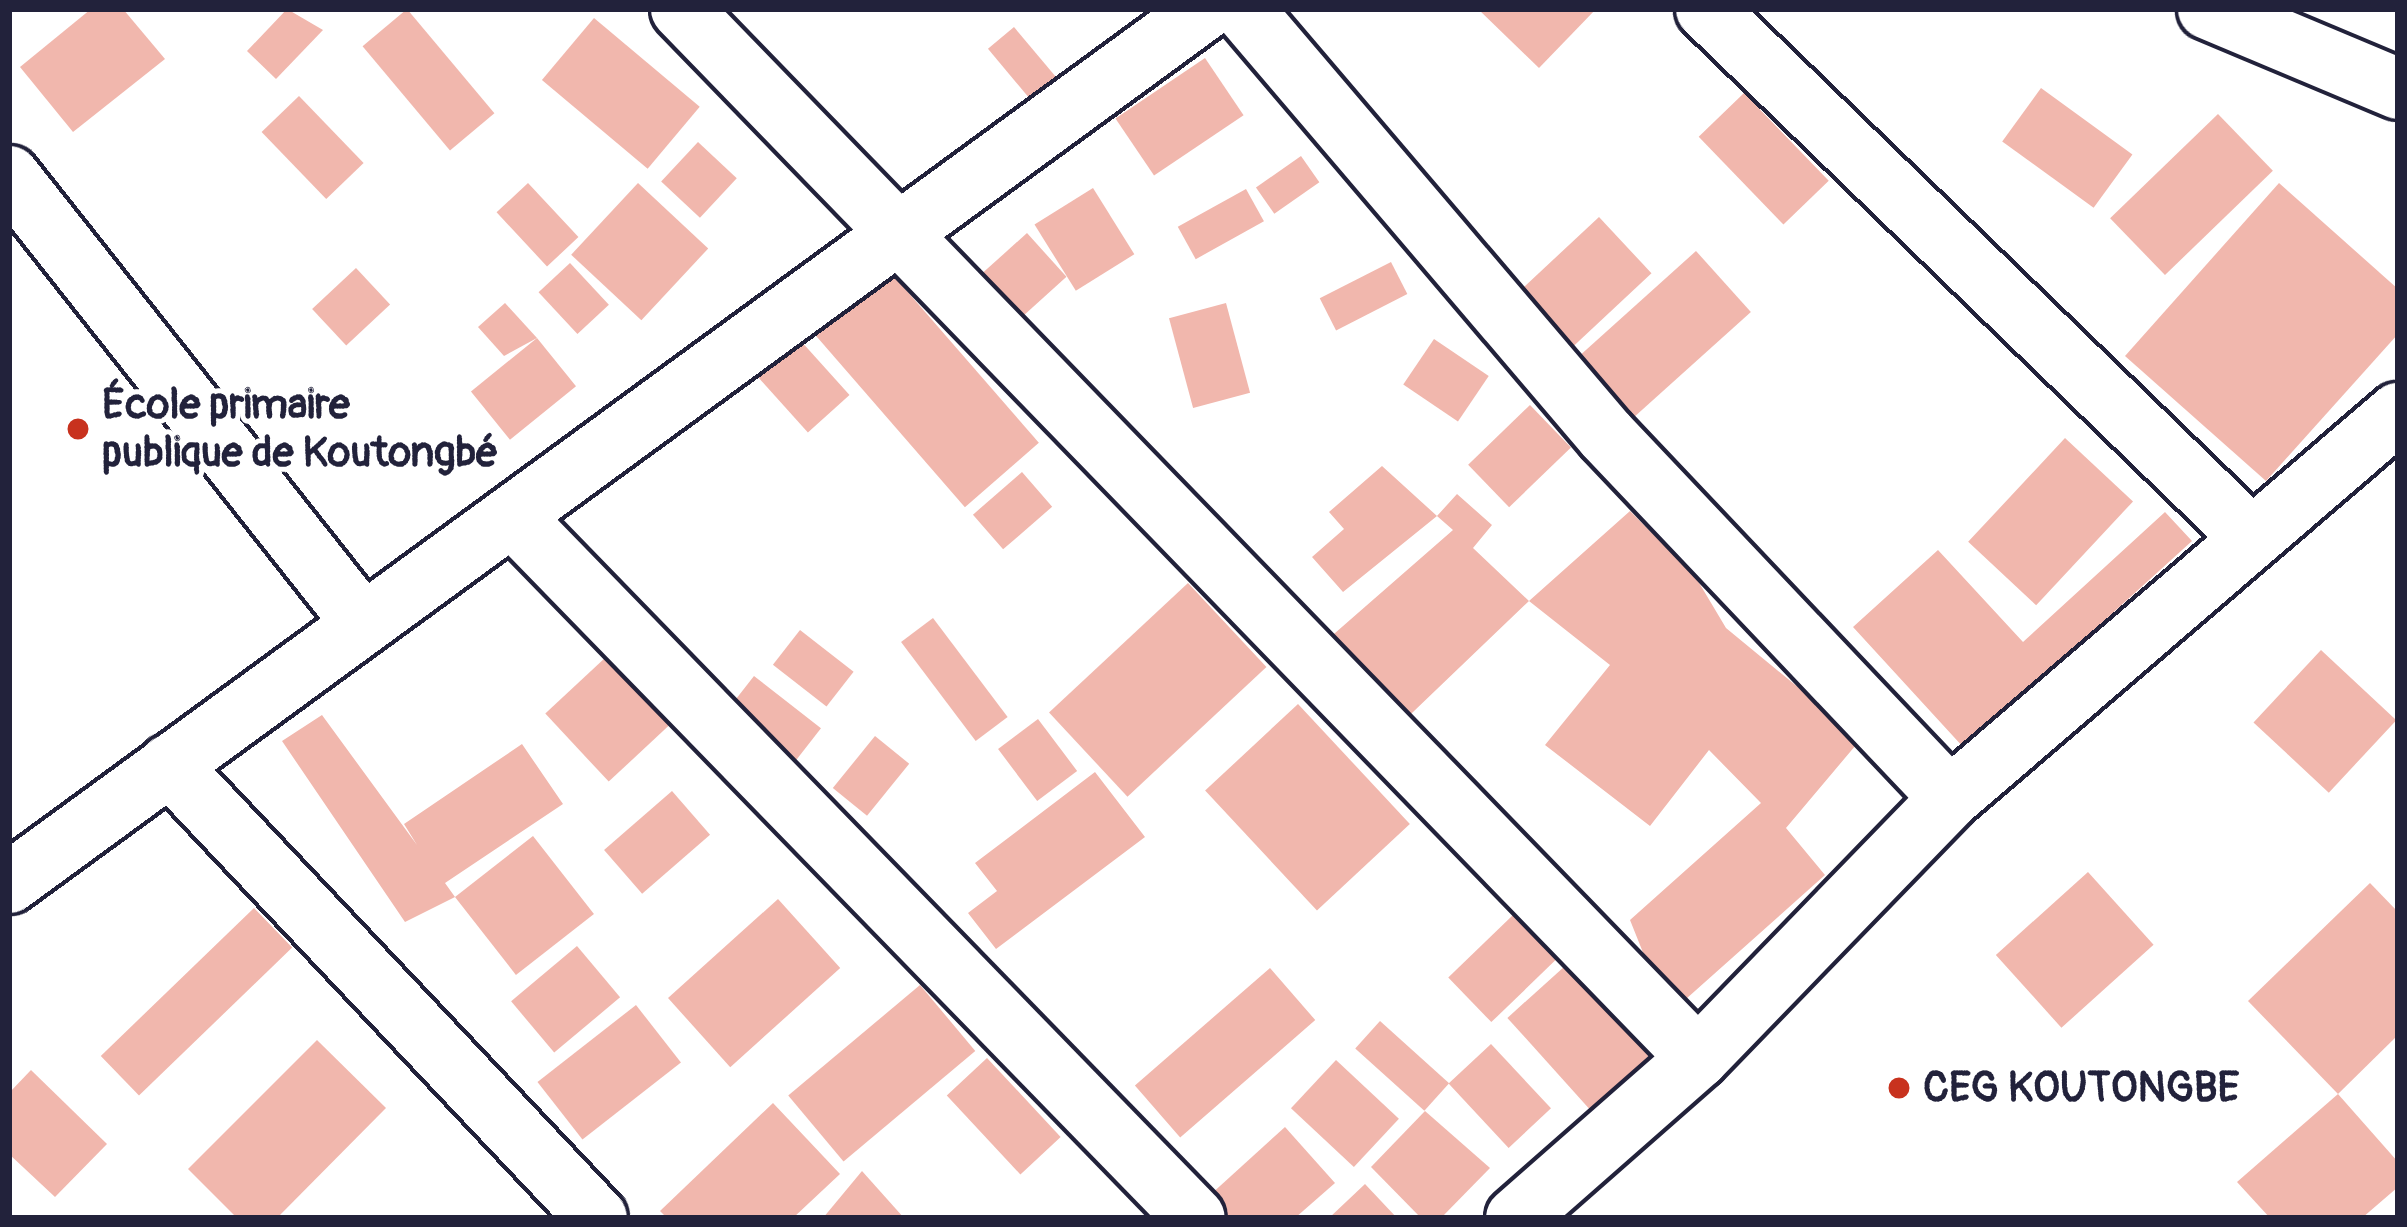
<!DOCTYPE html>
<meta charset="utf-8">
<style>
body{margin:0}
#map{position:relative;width:2407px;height:1227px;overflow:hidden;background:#fff;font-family:Pangolin,sans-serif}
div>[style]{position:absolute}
.building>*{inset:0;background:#f1b7ad;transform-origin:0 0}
.roads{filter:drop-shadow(3px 0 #22223b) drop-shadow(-3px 0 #22223b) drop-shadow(0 3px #22223b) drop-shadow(0 -3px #22223b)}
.street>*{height:60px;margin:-30px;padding:0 30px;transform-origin:30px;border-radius:30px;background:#fff}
.dots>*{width:33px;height:33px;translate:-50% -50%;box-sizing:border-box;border:6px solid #fff;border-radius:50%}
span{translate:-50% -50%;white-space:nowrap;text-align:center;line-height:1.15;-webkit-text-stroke:10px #fff;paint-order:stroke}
.poi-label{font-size:42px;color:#22223b;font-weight:700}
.left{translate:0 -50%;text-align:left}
.frame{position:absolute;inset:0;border:12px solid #22223b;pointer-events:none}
</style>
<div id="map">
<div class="building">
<i style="clip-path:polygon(91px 9px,123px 9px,165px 59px,73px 132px,20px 67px)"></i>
<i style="clip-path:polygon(287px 9px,323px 30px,276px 79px,247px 51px)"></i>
<i style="left:407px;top:9px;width:136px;height:58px;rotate:50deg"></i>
<i style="clip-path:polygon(1478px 9px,1596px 9px,1539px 68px)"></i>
<i style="left:594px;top:18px;width:138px;height:81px;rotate:40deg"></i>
<i style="left:1014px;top:27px;width:83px;height:34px;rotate:50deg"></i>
<i style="left:1205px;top:58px;width:69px;height:108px;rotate:56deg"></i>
<i style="left:2041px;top:88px;width:113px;height:66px;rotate:36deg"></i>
<i style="left:1744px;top:93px;width:122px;height:63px;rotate:46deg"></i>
<i style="left:299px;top:96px;width:93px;height:52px;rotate:46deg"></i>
<i style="left:2218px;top:114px;width:79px;height:150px;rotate:46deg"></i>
<i style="left:698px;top:142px;width:53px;height:54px;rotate:43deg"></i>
<i style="left:1301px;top:156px;width:32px;height:55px;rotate:55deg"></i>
<i style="left:528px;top:183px;width:74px;height:43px;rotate:47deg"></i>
<i style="left:638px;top:183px;width:96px;height:98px;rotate:43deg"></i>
<i style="clip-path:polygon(2279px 183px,2398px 289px,2398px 334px,2266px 481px,2125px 356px)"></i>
<i style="left:1093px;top:188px;width:78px;height:69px;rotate:58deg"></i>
<i style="left:1246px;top:189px;width:37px;height:78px;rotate:61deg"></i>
<i style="left:1599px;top:217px;width:77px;height:120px;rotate:47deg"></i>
<i style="left:1027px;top:233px;width:59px;height:64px;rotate:48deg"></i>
<i style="left:1696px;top:251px;width:82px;height:172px;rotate:48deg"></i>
<i style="left:1391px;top:262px;width:36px;height:80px;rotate:63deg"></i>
<i style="left:570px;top:263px;width:57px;height:43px;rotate:47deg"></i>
<i style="left:886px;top:267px;width:233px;height:98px;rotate:49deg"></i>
<i style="left:356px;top:268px;width:50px;height:60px;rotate:47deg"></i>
<i style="clip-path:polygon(505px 303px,537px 338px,504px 356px,478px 327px)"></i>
<i style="left:1226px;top:303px;width:93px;height:59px;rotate:75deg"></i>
<i style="left:537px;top:338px;width:62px;height:85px;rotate:51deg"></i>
<i style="left:1434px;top:339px;width:66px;height:55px;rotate:34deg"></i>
<i style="left:800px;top:340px;width:74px;height:56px;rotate:48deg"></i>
<i style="left:1530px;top:405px;width:59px;height:86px;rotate:46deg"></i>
<i style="left:2065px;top:438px;width:93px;height:142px;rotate:43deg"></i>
<i style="clip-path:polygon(1382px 466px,1437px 516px,1343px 592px,1312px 557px,1344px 529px,1329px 512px)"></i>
<i style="left:1022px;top:472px;width:46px;height:65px;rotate:49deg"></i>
<i style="clip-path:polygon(1457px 494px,1492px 525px,1473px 548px,1529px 601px,1389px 735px,1311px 654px,1453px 530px,1437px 516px)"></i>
<i style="clip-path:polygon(1630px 511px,1695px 576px,1726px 628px,1861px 739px,1786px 828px,1825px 875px,1668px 1015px,1630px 920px,1761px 803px,1709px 750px,1650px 826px,1545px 745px,1610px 665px,1529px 601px)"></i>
<i style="clip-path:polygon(2165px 512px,2192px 541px,1964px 748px,1853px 627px,1938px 550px,2023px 642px)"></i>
<i style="left:1188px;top:583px;width:115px;height:190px;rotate:47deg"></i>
<i style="left:933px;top:618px;width:124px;height:40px;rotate:53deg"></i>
<i style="left:800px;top:630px;width:68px;height:44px;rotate:38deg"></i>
<i style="left:2321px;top:650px;width:103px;height:99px;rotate:43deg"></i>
<i style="left:606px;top:657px;width:93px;height:83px;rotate:47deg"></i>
<i style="left:754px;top:676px;width:85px;height:53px;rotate:38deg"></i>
<i style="left:1298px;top:704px;width:164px;height:127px;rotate:47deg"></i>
<i style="clip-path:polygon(322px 715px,417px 845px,404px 824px,522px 744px,563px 804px,445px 883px,455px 897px,405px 922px,282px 741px)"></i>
<i style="left:1038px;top:719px;width:65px;height:50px;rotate:53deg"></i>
<i style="left:875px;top:736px;width:44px;height:67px;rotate:39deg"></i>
<i style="clip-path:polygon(1095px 772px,1145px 837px,996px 949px,968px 913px,997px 891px,975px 863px)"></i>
<i style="left:672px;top:791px;width:58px;height:90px;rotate:49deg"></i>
<i style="left:533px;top:836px;width:99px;height:99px;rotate:52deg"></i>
<i style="left:2088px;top:872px;width:98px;height:124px;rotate:48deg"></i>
<i style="clip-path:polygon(2370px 883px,2398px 912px,2398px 1035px,2338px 1094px,2248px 1001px)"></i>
<i style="left:778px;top:899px;width:93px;height:148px;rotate:48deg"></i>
<i style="left:254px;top:908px;width:55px;height:213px;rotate:46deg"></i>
<i style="left:1513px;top:915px;width:62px;height:90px;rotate:46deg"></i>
<i style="left:577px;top:946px;width:67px;height:86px;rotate:50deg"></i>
<i style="left:1575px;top:957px;width:138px;height:91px;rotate:48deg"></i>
<i style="left:1270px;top:968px;width:69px;height:179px;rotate:49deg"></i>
<i style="left:920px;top:985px;width:86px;height:172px;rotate:50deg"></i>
<i style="left:636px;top:1005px;width:73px;height:125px;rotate:52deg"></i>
<i style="left:1380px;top:1021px;width:93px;height:37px;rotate:42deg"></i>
<i style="clip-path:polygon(317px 1040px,386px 1108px,277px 1218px,237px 1218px,188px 1169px)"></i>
<i style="left:1491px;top:1044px;width:88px;height:58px;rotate:47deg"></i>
<i style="left:987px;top:1058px;width:108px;height:55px;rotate:47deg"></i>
<i style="left:1336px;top:1060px;width:86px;height:66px;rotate:43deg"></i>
<i style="clip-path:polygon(31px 1070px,107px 1144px,55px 1197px,9px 1154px,9px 1093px)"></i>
<i style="clip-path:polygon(2338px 1094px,2398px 1162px,2398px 1187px,2362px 1218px,2270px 1218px,2237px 1182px)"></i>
<i style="clip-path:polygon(773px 1103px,840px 1174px,793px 1218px,667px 1218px,660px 1211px)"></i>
<i style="clip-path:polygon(1425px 1111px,1490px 1168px,1441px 1218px,1421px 1218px,1371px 1167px)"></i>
<i style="clip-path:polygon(1285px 1127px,1335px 1183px,1295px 1218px,1229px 1218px,1209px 1196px)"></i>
<i style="clip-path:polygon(862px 1171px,904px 1218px,823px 1218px)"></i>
<i style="clip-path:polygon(1365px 1184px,1397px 1218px,1329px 1218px)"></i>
</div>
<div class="roads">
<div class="street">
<i style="left:681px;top:9px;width:1461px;rotate:45.89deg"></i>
<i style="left:1243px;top:9px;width:560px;rotate:49.57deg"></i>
<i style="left:1606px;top:435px;width:500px;rotate:46.54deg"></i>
<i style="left:1706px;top:9px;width:757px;rotate:44.09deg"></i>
<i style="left:2208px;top:9px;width:206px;rotate:22.8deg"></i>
<i style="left:9px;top:176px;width:571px;rotate:51.68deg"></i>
<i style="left:512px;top:516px;width:979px;rotate:45.79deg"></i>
<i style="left:169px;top:765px;width:623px;rotate:46.63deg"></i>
<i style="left:9px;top:883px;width:1482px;rotate:-36.14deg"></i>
<i style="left:1516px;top:1218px;width:242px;rotate:-41.3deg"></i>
<i style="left:1698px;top:1058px;width:362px;rotate:-45.9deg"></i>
<i style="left:1950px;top:798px;width:591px;rotate:-40.67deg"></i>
</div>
</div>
<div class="dots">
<i style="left:78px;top:429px;background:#c8321e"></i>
<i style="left:1899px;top:1088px;background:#c8321e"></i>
</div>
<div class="poi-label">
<span class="left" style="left:102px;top:429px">École primaire<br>publique de Koutongbé</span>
<span class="left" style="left:1923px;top:1088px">CEG KOUTONGBE</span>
</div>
<div class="frame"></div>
</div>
